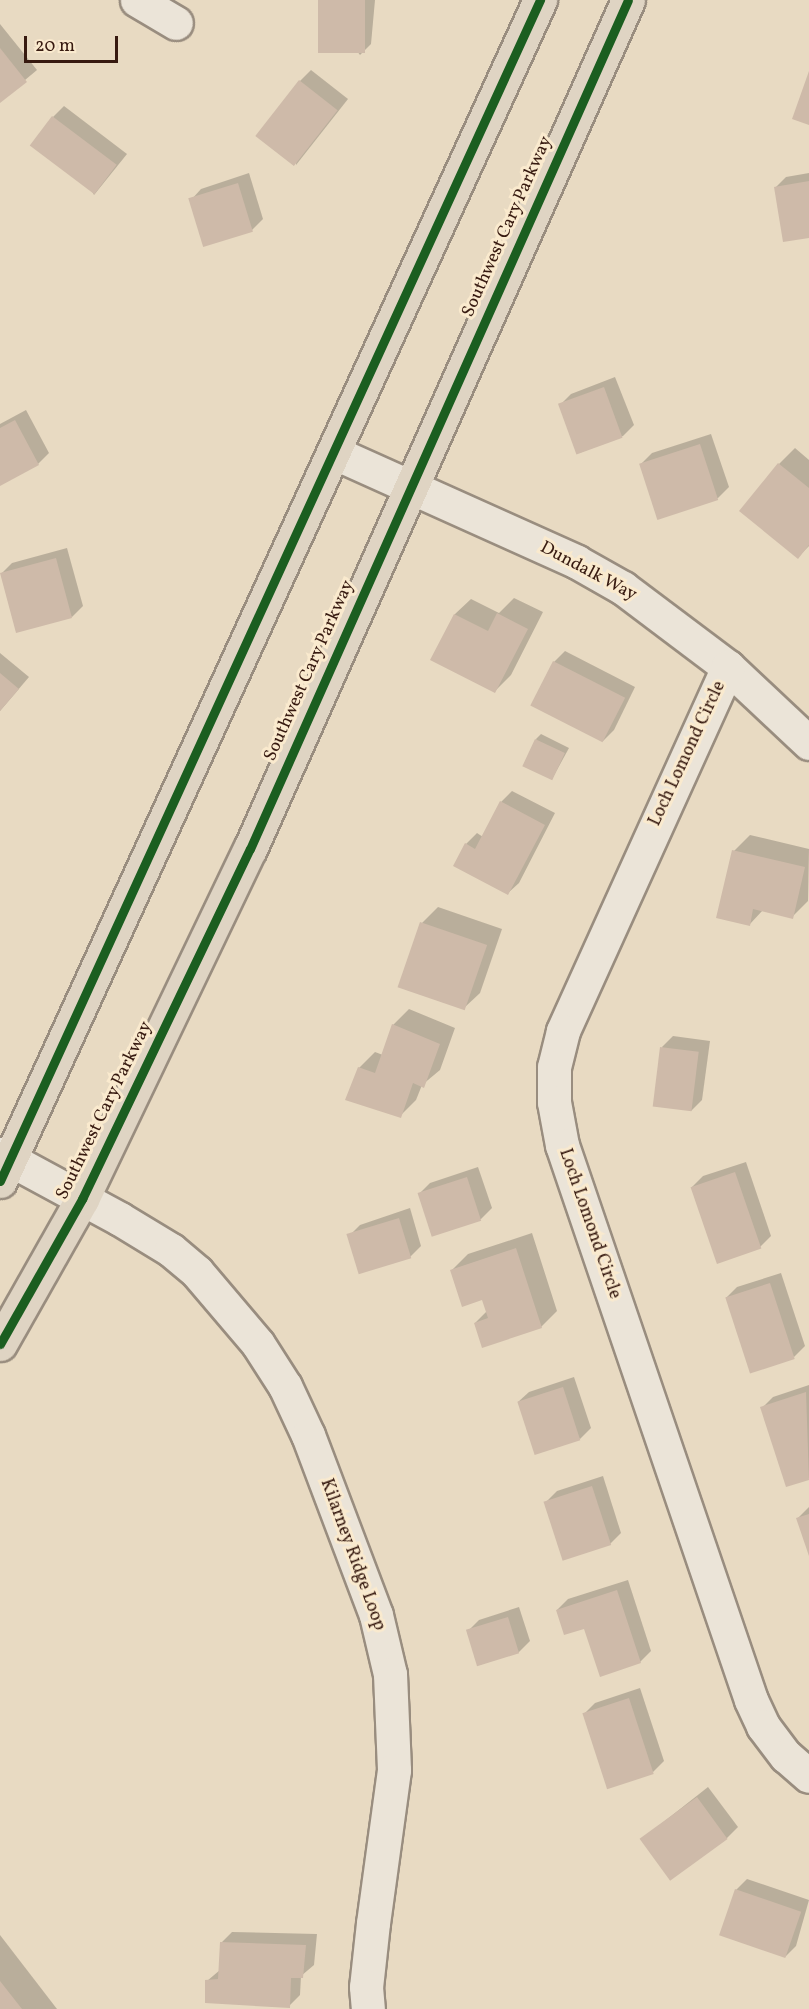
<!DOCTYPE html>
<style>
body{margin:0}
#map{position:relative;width:809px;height:2009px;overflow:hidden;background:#e8dac2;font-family:Vollkorn,serif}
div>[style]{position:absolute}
.shadow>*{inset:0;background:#0003}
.building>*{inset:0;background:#cebaa9;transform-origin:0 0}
.roads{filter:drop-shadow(2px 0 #998d7f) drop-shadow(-2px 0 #998d7f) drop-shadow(0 2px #998d7f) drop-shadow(0 -2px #998d7f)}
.minor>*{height:33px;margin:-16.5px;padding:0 16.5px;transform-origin:16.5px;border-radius:16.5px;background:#ebe4d8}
.major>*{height:33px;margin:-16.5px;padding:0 16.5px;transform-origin:16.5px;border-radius:16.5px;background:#dfd4c3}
.cycleway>*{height:9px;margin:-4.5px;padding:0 4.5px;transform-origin:4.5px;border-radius:4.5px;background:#1b5e20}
span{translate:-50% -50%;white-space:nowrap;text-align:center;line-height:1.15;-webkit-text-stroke:6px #faeace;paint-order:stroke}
.street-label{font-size:18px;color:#371a10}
.scale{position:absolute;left:24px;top:36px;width:94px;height:27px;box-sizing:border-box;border:3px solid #371a10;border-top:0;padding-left:8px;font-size:18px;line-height:21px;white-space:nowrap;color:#371a10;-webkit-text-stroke:4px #faeace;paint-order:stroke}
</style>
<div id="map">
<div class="shadow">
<i style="clip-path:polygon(319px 0,375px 0,371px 44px,360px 55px)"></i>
<i style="clip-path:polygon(0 24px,37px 70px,0 101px)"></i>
<i style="clip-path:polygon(311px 70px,348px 99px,296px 165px,300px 81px)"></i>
<i style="clip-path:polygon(64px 106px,127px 154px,94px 195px,53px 117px)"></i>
<i style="clip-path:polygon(249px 173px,263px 219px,252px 230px,191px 200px,201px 189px)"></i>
<i style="clip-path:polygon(809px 173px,809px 236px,775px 188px,786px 177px)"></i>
<i style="clip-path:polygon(615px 377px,634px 425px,623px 436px,579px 453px,560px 405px,571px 394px)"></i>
<i style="clip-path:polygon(26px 410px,49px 453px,38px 464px,0 484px,0 424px)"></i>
<i style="clip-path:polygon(711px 434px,729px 487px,718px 498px,658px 518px,641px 464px,652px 453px)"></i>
<i style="clip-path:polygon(795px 448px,809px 460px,809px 546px,798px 557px,779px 464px)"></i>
<i style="clip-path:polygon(67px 548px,83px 606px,72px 617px,1px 574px,12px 563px)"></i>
<i style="clip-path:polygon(514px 598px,543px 612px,511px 675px,495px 691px,432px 659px,455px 614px,471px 599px,499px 613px)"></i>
<i style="clip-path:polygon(565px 651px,635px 687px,614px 730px,603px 741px,554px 662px)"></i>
<i style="clip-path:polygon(0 653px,29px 677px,0 711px)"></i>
<i style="clip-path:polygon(541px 734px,569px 748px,552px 779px,536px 739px)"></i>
<i style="clip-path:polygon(512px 791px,555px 813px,519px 883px,508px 893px,466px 844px,477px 833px,483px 837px,501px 802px)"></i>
<i style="clip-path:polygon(750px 835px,809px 849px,808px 901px,792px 917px,763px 910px,750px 924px,734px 851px)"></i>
<i style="clip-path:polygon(438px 907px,502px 929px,480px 993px,464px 1008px,422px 923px)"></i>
<i style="clip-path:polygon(409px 1009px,455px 1028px,440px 1070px,422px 1085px,416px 1100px,400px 1116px,359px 1068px,375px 1052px,383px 1055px,393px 1025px)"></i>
<i style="clip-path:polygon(673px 1036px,710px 1041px,702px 1100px,691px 1111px,662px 1047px)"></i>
<i style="clip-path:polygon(746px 1162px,771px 1236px,760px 1247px,692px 1187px,703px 1176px)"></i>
<i style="clip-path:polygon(478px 1167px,492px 1208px,481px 1219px,432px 1235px,419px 1194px,430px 1183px)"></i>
<i style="clip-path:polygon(410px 1208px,421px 1246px,410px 1257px,349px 1236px,360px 1225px)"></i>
<i style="clip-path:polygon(532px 1233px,557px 1311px,541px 1327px,475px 1323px,487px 1311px,483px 1299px,452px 1270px,468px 1254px)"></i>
<i style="clip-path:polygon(781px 1273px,805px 1346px,794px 1357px,726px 1298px,737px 1287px)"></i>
<i style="clip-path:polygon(574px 1377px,591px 1428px,580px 1439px,518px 1402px,529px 1392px)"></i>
<i style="clip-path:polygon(809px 1385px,809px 1478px,787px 1485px,762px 1408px,773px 1397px)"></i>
<i style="clip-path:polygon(603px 1476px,621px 1533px,610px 1544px,546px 1502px,557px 1491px)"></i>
<i style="clip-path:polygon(809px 1507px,809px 1553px,798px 1518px)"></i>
<i style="clip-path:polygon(628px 1580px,651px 1651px,640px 1662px,557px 1610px,568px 1599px)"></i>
<i style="clip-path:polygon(519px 1607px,530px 1641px,519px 1652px,479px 1665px,468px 1631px,479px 1620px)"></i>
<i style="clip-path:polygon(640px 1688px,664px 1761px,653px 1772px,584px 1714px,595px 1703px)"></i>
<i style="clip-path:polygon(708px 1787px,738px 1827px,727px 1838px,642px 1839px)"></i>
<i style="clip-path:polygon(747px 1879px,809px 1900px,796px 1946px,785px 1957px,736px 1890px)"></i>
<i style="clip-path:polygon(232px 1932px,317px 1934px,314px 1965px,301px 1976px,300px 1995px,289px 2006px,207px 1981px,220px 1970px,221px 1943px)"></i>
<i style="clip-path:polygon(0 1935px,57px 2009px,0 2009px)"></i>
</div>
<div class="building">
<i style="left:318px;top:0;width:47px;height:53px"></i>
<i style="clip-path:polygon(0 48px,27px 82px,0 103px)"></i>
<i style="clip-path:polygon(809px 71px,809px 125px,792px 119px)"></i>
<i style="left:299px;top:80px;width:49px;height:71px;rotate:38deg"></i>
<i style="left:52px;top:116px;width:81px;height:37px;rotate:37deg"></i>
<i style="clip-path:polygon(809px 181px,809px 238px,783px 242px,774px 187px)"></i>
<i style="left:238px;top:183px;width:51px;height:52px;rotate:73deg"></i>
<i style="left:604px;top:387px;width:54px;height:49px;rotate:70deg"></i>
<i style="clip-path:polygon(15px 420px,39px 465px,0 486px,0 428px)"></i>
<i style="left:700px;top:444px;width:59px;height:64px;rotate:72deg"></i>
<i style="clip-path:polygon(778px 463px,809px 488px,809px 545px,798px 559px,739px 511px)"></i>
<i style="left:56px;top:558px;width:62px;height:58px;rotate:75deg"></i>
<i style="clip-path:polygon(497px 613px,528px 629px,495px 693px,430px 660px,454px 614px,488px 631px)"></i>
<i style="left:553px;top:661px;width:81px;height:50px;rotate:27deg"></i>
<i style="clip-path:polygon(0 673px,19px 689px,0 711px)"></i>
<i style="left:535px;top:739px;width:33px;height:30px;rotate:25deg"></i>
<i style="clip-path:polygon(500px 801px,545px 825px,508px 895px,453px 866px,465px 843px,475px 849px)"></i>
<i style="clip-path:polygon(732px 850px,805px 867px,793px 919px,753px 909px,750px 926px,716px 918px)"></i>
<i style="left:420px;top:922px;width:71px;height:69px;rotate:19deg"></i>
<i style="clip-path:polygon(392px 1024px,440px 1044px,424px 1088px,413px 1083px,401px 1118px,345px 1100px,358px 1067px,375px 1073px)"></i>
<i style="left:660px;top:1047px;width:39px;height:60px;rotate:7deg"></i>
<i style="left:735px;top:1172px;width:81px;height:47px;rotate:71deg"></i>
<i style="left:467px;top:1177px;width:46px;height:52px;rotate:72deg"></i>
<i style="left:399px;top:1218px;width:42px;height:55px;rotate:73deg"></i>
<i style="clip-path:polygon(516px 1248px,542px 1328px,482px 1348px,474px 1323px,488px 1318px,482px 1300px,462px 1307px,450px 1270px)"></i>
<i style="left:770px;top:1283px;width:80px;height:47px;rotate:72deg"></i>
<i style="left:563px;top:1387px;width:56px;height:48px;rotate:72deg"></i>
<i style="clip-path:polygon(806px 1392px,809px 1480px,786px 1487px,760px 1407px)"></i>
<i style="left:592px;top:1486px;width:62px;height:51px;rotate:72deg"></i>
<i style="clip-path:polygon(809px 1514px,809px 1556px,796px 1518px)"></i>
<i style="clip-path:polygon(617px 1590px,641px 1663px,600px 1677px,584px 1629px,564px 1635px,556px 1610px)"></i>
<i style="left:508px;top:1617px;width:38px;height:44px;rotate:73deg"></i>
<i style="left:629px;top:1698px;width:80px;height:49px;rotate:72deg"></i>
<i style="left:697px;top:1797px;width:52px;height:71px;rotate:54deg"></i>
<i style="left:735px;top:1889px;width:70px;height:49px;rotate:19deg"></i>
<i style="clip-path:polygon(220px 1942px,306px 1945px,303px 1978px,291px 1978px,290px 2008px,205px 2003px,205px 1980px,218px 1979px)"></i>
<i style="clip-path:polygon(0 1981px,22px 2009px,0 2009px)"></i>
</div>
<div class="roads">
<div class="minor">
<i style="left:137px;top:0;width:45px;rotate:30.5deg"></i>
<i style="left:335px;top:453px;width:265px;rotate:24.2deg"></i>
<i style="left:577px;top:562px;width:53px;rotate:29.5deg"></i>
<i style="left:623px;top:588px;width:131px;rotate:37deg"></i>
<i style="left:728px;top:667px;width:111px;rotate:43.2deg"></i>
<i style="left:728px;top:667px;width:400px;rotate:114.4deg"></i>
<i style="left:563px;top:1031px;width:37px;rotate:104deg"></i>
<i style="left:554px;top:1067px;width:35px;rotate:90deg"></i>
<i style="left:554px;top:1102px;width:44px;rotate:79.5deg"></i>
<i style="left:562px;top:1145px;width:586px;rotate:71.19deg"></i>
<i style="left:751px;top:1700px;width:29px;rotate:65deg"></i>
<i style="left:763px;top:1726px;width:38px;rotate:53deg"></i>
<i style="left:786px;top:1756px;width:30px;rotate:41deg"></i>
<i style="left:0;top:1154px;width:136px;rotate:28.4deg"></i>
<i style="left:120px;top:1219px;width:60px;rotate:31.3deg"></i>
<i style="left:171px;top:1250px;width:34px;rotate:40deg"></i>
<i style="left:197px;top:1272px;width:94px;rotate:49.7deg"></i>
<i style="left:258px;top:1344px;width:50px;rotate:57.3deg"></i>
<i style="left:285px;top:1386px;width:54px;rotate:64.9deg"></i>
<i style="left:308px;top:1435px;width:192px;rotate:69.3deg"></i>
<i style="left:376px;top:1615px;width:61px;rotate:76.7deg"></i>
<i style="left:390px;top:1674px;width:96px;rotate:87.6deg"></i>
<i style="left:394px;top:1770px;width:154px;rotate:97.8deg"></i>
<i style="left:373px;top:1923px;width:64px;rotate:96.2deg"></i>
<i style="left:366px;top:1987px;width:22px;rotate:85deg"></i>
</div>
<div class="major">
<i style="left:0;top:1181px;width:1299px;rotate:-65.43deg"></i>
<i style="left:0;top:1344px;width:167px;rotate:-60.5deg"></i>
<i style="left:82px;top:1199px;width:388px;rotate:-64.4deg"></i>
<i style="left:250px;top:849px;width:929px;rotate:-66deg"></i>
</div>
</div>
<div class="cycleway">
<i style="left:0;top:1181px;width:1299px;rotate:-65.43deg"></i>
<i style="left:0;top:1344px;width:167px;rotate:-60.5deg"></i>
<i style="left:82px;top:1199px;width:388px;rotate:-64.4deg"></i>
<i style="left:250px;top:849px;width:929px;rotate:-66deg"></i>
</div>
<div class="street-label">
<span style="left:508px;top:227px;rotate:-66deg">Southwest Cary Parkway</span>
<span style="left:588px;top:572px;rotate:28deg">Dundalk Way</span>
<span style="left:310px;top:671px;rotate:-66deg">Southwest Cary Parkway</span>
<span style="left:688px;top:754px;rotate:-65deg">Loch Lomond Circle</span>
<span style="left:105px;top:1111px;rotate:-64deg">Southwest Cary Parkway</span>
<span style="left:589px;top:1224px;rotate:71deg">Loch Lomond Circle</span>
<span style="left:352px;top:1555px;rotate:70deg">Kilarney Ridge Loop</span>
</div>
<div class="scale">20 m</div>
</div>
